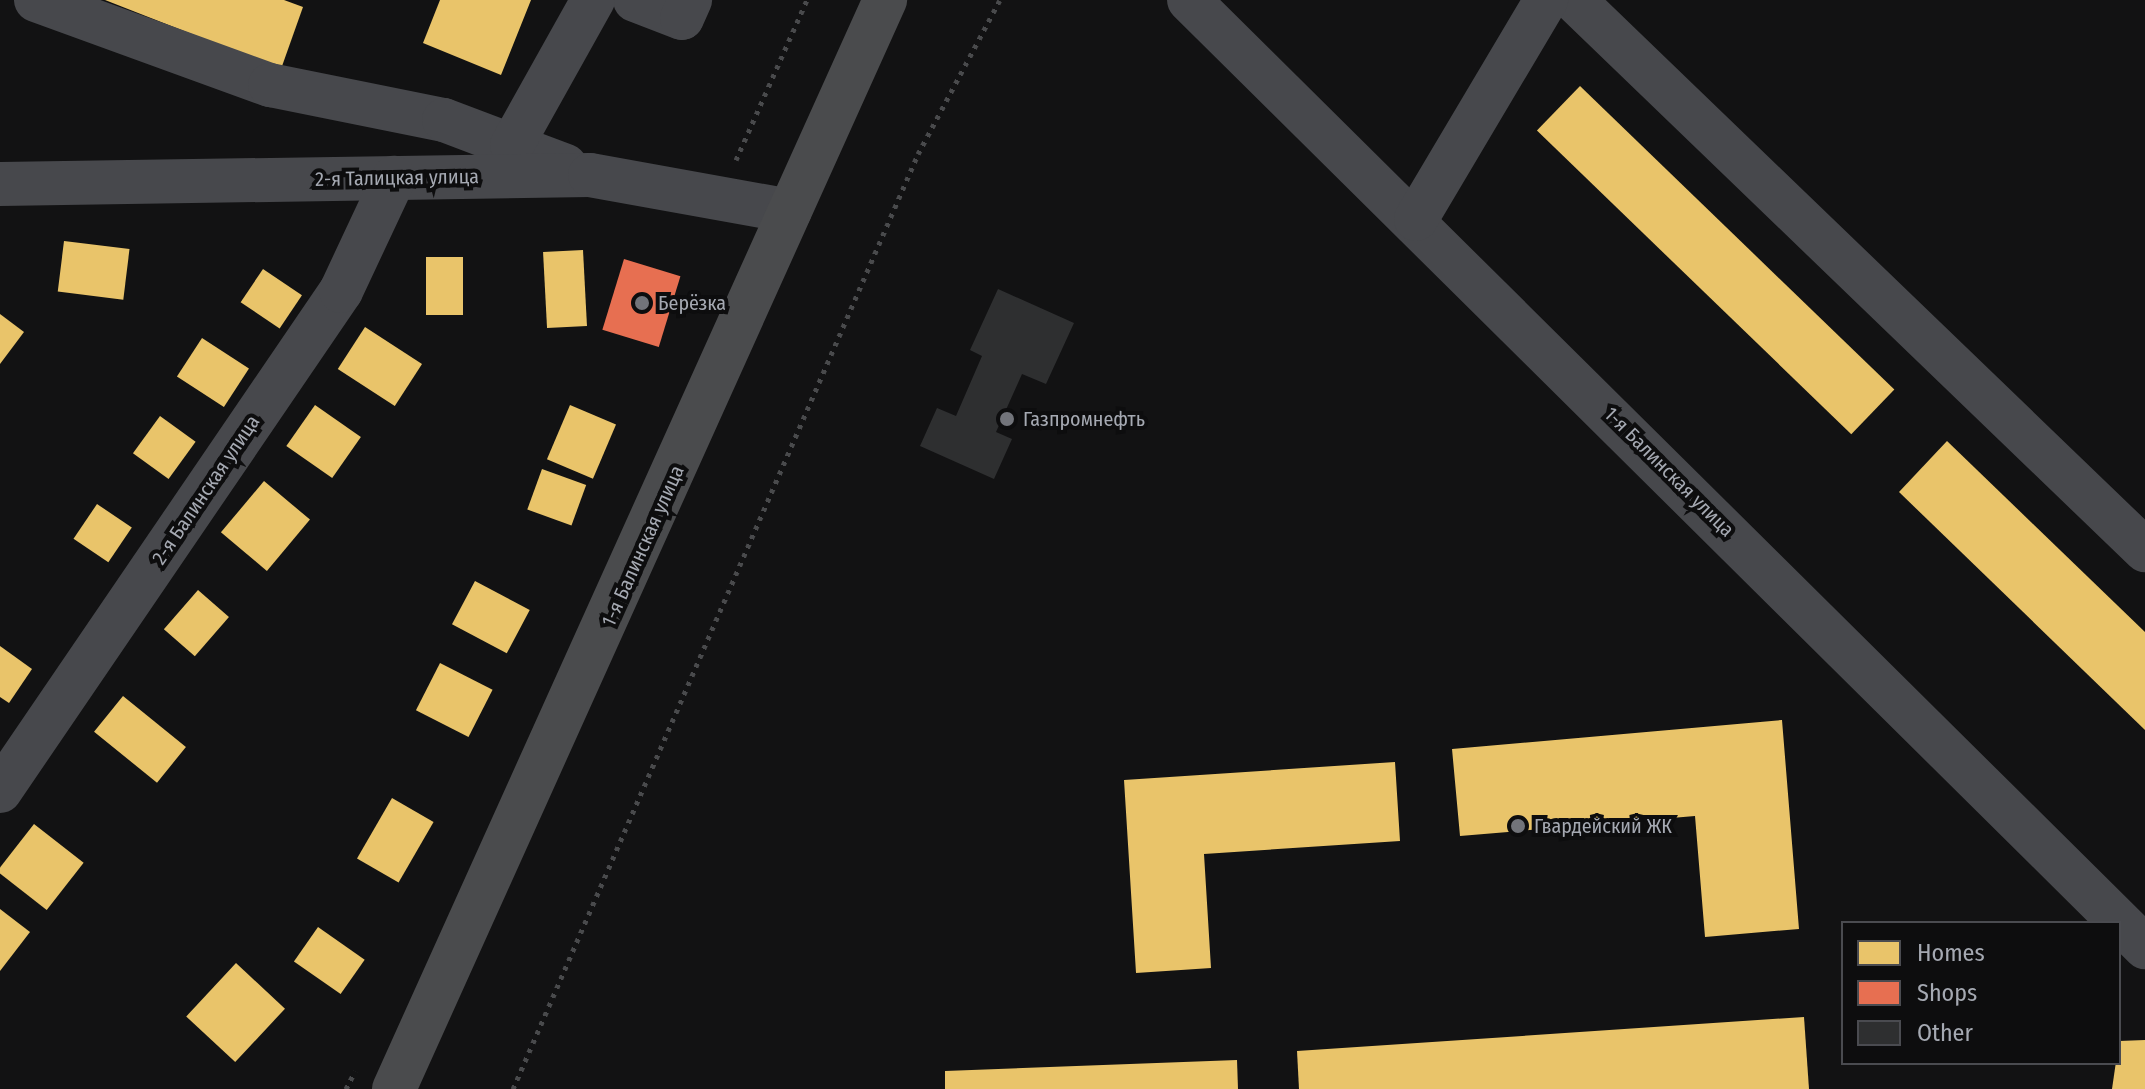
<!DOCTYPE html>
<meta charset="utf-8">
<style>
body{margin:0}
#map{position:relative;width:2145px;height:1089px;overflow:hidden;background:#121213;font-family:"Fira Sans Condensed",sans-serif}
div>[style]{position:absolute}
.homes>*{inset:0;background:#e9c46a;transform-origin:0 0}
.shops>*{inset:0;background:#e76f51;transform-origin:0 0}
.building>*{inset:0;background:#2e2f30}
.path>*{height:5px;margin-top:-2.5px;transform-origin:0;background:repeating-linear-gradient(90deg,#494a4c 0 4px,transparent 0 10px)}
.minor>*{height:44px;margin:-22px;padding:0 22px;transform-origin:22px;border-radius:22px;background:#47484c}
.major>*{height:44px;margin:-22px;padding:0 22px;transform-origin:22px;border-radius:22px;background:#4a4b4d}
.dots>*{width:22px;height:22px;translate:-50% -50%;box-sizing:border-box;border:4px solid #0d0d0e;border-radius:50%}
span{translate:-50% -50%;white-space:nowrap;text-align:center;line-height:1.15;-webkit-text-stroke:8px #0d0d0e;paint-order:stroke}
.street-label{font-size:20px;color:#a5a9b2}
.poi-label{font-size:20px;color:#a5a9b2}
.left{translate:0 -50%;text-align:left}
.legend{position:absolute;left:1841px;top:921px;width:280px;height:144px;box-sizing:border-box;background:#0d0d0e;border:2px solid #4a4b50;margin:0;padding:10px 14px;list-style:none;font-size:24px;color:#a5a9b2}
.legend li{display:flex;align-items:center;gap:16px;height:40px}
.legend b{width:40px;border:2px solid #4a4b50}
</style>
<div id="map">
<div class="homes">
<i style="clip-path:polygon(105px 0,284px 0,303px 7px,281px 69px)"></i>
<i style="clip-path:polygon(440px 0,531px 0,501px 75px,423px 43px)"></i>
<i style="left:1580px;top:86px;width:437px;height:62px;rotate:44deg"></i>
<i style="left:64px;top:241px;width:66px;height:51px;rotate:7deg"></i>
<i style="left:583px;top:250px;width:76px;height:40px;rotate:87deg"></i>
<i style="left:426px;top:257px;width:37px;height:58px"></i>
<i style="left:263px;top:269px;width:47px;height:40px;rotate:34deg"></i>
<i style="clip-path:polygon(0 314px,24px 332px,0 364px)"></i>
<i style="left:365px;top:327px;width:68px;height:50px;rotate:33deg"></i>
<i style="left:202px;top:338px;width:56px;height:46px;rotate:33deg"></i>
<i style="left:315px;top:405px;width:56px;height:50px;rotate:35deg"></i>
<i style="left:570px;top:405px;width:50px;height:59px;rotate:23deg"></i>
<i style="left:160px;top:416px;width:44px;height:46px;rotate:36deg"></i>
<i style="clip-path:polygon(1947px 441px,2145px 632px,2145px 730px,1899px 492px)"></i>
<i style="left:542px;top:469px;width:47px;height:43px;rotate:20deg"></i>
<i style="left:264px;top:481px;width:60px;height:67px;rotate:40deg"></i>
<i style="left:97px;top:504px;width:42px;height:42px;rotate:34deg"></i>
<i style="left:475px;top:581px;width:62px;height:49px;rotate:28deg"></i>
<i style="left:198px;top:590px;width:41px;height:52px;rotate:41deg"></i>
<i style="clip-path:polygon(0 646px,32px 669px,9px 703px,0 697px)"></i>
<i style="left:440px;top:663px;width:59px;height:53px;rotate:27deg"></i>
<i style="left:123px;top:696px;width:81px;height:46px;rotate:39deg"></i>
<i style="clip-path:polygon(1782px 720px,1799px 929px,1705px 937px,1695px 816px,1460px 836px,1452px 749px)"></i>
<i style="clip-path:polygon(1395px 762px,1400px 841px,1204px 854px,1211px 968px,1136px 973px,1124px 780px)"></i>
<i style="left:392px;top:798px;width:48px;height:70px;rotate:30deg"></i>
<i style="left:34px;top:824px;width:63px;height:60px;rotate:38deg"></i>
<i style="clip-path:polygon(0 909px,30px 932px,0 971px)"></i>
<i style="left:318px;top:927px;width:57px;height:42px;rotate:35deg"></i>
<i style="left:236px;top:963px;width:67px;height:73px;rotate:43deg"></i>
<i style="clip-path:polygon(1804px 1017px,1809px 1089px,1299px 1089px,1297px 1051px)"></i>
<i style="clip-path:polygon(2145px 1040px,2145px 1089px,2112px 1089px,2119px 1041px)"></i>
<i style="clip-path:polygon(1237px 1060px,1238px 1089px,945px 1089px,945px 1071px)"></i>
</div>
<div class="shops">
<i style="left:624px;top:259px;width:59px;height:74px;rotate:17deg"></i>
</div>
<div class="building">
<i style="clip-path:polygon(998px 289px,1074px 323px,1046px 384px,1022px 374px,996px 432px,1012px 439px,994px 479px,920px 446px,937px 408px,956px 416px,982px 356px,970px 350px)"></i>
</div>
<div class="path">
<i style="left:736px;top:160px;width:175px;rotate:-66.1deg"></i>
<i style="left:346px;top:1089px;width:20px;rotate:-63deg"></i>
<i style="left:513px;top:1089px;width:1019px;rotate:-66.58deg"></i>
<i style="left:918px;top:154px;width:174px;rotate:-62deg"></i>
</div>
<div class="minor">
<i style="left:36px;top:0;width:249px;rotate:20deg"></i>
<i style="left:270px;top:85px;width:177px;rotate:11.4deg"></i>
<i style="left:444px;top:120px;width:130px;rotate:20.7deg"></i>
<i style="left:635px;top:0;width:50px;rotate:21deg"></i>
<i style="left:682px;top:18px;width:20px;rotate:-66deg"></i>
<i style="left:1189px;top:0;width:1346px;rotate:44.73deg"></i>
<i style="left:1574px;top:0;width:793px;rotate:43.93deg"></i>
<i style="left:512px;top:145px;width:166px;rotate:-60.8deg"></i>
<i style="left:0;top:184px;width:590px;rotate:-0.87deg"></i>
<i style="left:590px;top:175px;width:203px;rotate:10.2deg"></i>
<i style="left:1416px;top:219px;width:255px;rotate:-59.3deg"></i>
<i style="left:0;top:791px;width:605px;rotate:-55.71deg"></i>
<i style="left:341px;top:291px;width:125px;rotate:-64.9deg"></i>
</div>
<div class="major">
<i style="left:394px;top:1089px;width:1195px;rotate:-65.73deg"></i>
</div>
<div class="dots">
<i style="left:642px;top:303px;background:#72747a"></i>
<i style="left:1007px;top:419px;background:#72747a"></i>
<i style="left:1518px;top:826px;background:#72747a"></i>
</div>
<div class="street-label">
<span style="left:397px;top:178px;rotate:-1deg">2-я Талицкая улица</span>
<span style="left:1669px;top:472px;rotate:45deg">1-я Балинская улица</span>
<span style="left:206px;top:490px;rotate:-56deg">2-я Балинская улица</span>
<span style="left:643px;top:546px;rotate:-66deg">1-я Балинская улица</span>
</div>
<div class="poi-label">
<span class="left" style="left:658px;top:303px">Берёзка</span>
<span class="left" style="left:1023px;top:419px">Газпромнефть</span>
<span class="left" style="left:1534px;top:826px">Гвардейский ЖК</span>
</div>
<ul class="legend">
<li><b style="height:22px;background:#e9c46a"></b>Homes</li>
<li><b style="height:22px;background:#e76f51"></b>Shops</li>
<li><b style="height:22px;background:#2e2f30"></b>Other</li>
</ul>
</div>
